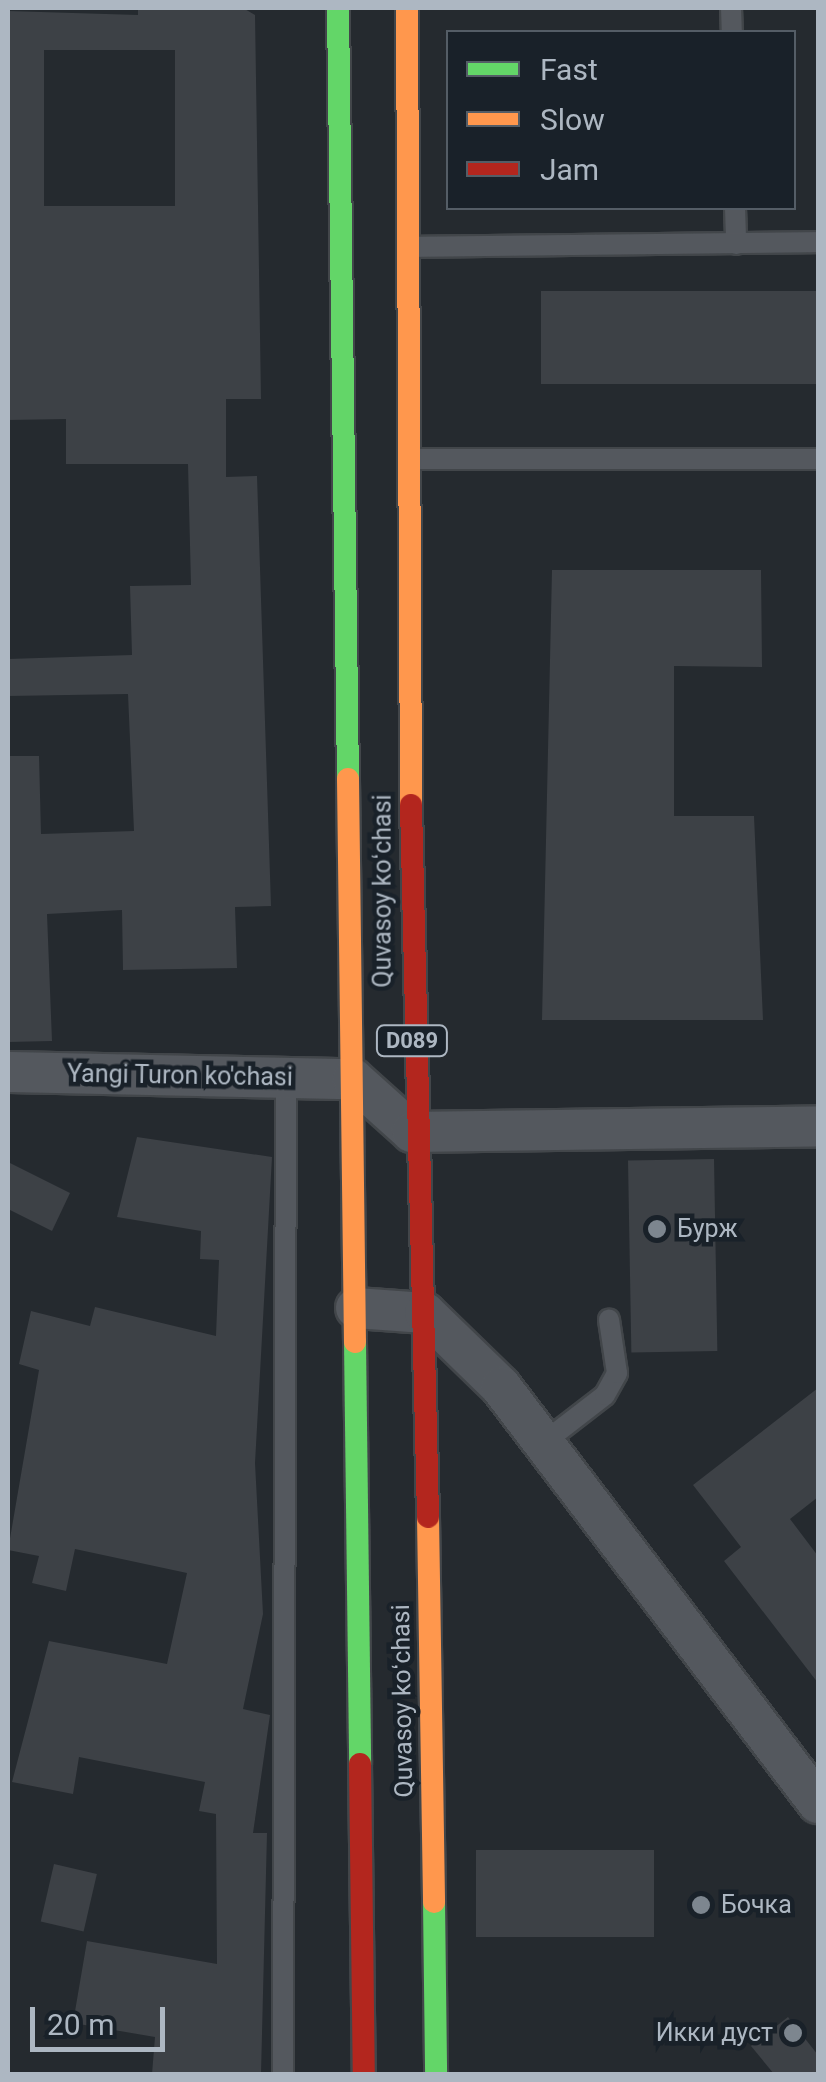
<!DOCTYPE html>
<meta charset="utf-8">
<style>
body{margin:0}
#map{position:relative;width:826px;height:2082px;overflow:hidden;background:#252a2f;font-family:Roboto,sans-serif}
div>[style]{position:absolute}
.building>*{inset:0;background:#3d4146;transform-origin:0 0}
.roads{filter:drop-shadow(2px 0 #42464a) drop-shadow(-2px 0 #42464a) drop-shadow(0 2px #42464a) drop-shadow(0 -2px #42464a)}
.lane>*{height:20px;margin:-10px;padding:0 10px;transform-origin:10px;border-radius:10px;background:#54585e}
.street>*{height:40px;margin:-20px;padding:0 20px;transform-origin:20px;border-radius:20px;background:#54585e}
.fast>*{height:22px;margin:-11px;padding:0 11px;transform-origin:11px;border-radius:11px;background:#63d668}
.slow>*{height:22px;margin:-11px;padding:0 11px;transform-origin:11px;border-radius:11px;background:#ff974d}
.jam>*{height:22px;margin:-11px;padding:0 11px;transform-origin:11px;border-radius:11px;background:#b3261e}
.dots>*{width:28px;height:28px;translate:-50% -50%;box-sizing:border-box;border:5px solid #192129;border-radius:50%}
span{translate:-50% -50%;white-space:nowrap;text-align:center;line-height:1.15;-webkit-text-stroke:9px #192129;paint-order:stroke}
.shield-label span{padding:2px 8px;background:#192129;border:2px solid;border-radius:8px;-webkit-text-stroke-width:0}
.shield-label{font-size:22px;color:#adb7c2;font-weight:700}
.street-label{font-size:25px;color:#adb7c2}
.poi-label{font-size:25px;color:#adb7c2}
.left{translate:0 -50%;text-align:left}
.right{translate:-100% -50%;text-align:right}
.frame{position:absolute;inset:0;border:10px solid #adb7c2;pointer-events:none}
.legend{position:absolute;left:446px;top:30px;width:350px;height:180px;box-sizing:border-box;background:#192129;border:2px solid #545d66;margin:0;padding:12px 18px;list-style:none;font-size:30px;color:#adb7c2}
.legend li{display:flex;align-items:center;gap:20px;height:50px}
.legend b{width:50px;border:2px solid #545d66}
.scale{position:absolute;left:30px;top:2007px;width:135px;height:45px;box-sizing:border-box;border:5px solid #adb7c2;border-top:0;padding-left:12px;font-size:30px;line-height:35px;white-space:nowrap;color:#adb7c2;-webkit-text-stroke:8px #192129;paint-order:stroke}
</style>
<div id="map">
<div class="building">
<i style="clip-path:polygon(evenodd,138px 8px,243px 8px,255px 15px,261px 399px,226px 399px,226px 477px,257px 476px,271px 906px,235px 907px,237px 968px,123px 970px,122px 910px,47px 914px,52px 1041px,8px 1042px,8px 756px,39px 756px,41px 834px,134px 831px,128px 694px,8px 696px,8px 659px,132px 655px,130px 586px,191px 585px,188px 464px,66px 464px,66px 419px,8px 420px,8px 11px,138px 15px,138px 8px,44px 50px,175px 50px,175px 206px,44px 206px,44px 50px)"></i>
<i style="left:818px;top:291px;width:93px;height:277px;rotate:90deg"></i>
<i style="clip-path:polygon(552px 570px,761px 570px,762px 667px,674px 666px,674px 816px,754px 816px,763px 1020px,542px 1020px)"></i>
<i style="clip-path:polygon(137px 1137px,272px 1157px,255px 1463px,263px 1614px,243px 1709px,270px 1715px,253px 1833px,267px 1833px,261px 2074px,152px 2074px,155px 2037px,73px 2023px,87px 1941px,217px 1964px,216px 1814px,199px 1811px,205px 1782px,79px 1757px,73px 1794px,12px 1782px,49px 1641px,167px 1664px,187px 1573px,75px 1549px,66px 1591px,32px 1583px,39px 1556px,8px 1550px,39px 1370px,19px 1364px,31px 1311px,90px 1326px,95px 1307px,216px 1336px,219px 1260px,200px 1259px,201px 1231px,117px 1217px)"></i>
<i style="left:714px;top:1159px;width:192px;height:86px;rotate:89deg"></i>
<i style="clip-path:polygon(8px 1162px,70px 1193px,52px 1231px,8px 1209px)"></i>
<i style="clip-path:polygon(818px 1388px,818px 1497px,790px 1519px,818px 1556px,818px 1683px,724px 1561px,741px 1547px,693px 1485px)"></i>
<i style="left:476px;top:1850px;width:178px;height:87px"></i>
<i style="left:54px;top:1864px;width:44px;height:59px;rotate:13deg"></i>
<i style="clip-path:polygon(788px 2017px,818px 2055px,818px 2074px,774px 2074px,751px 2046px)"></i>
</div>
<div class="roads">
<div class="lane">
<i style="left:731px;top:8px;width:24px;rotate:88deg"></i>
<i style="left:735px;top:208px;width:36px;rotate:88deg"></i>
<i style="left:411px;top:247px;width:407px;rotate:-0.7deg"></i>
<i style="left:411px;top:459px;width:407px"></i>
<i style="left:543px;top:1443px;width:78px;rotate:-37.7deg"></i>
<i style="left:605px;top:1395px;width:25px;rotate:-61deg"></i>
<i style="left:617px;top:1373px;width:54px;rotate:-98.6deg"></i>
<i style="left:283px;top:2074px;width:996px;rotate:-89.83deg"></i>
</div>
<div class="street">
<i style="left:8px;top:1072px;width:345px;rotate:1.2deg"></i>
<i style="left:353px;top:1079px;width:79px;rotate:41.9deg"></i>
<i style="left:412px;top:1132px;width:406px;rotate:-0.8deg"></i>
<i style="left:356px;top:1308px;width:69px;rotate:4.1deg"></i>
<i style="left:425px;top:1313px;width:106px;rotate:44.2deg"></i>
<i style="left:501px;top:1387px;width:523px;rotate:52.69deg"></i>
</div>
<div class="fast">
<i style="left:338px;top:8px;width:771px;rotate:89.26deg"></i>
<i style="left:355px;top:1342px;width:422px;rotate:89.3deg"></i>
<i style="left:434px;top:1902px;width:172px;rotate:89.3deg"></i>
</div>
<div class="slow">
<i style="left:407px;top:8px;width:797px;rotate:89.71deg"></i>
<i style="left:348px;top:779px;width:563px;rotate:89.29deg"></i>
<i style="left:428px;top:1517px;width:385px;rotate:89.1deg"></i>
</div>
<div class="jam">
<i style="left:411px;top:805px;width:712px;rotate:88.63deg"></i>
<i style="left:360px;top:1764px;width:310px;rotate:89.3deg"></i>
</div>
</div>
<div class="dots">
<i style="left:657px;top:1229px;background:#7d868f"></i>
<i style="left:701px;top:1905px;background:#7d868f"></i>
<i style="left:793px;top:2033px;background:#7d868f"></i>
</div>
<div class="shield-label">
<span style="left:412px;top:1041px">D089</span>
</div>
<div class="street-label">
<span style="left:383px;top:891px;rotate:-90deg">Quvasoy koʻchasi</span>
<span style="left:180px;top:1076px;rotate:1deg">Yangi Turon ko'chasi</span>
<span style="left:403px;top:1701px;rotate:-91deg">Quvasoy koʻchasi</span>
</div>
<div class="poi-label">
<span class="left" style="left:677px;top:1229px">Бурж</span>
<span class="left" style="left:721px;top:1905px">Бочка</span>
<span class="right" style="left:773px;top:2033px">Икки дуст</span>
</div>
<div class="frame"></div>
<ul class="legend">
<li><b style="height:12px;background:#63d668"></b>Fast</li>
<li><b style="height:12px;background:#ff974d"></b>Slow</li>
<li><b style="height:12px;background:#b3261e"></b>Jam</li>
</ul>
<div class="scale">20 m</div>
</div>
